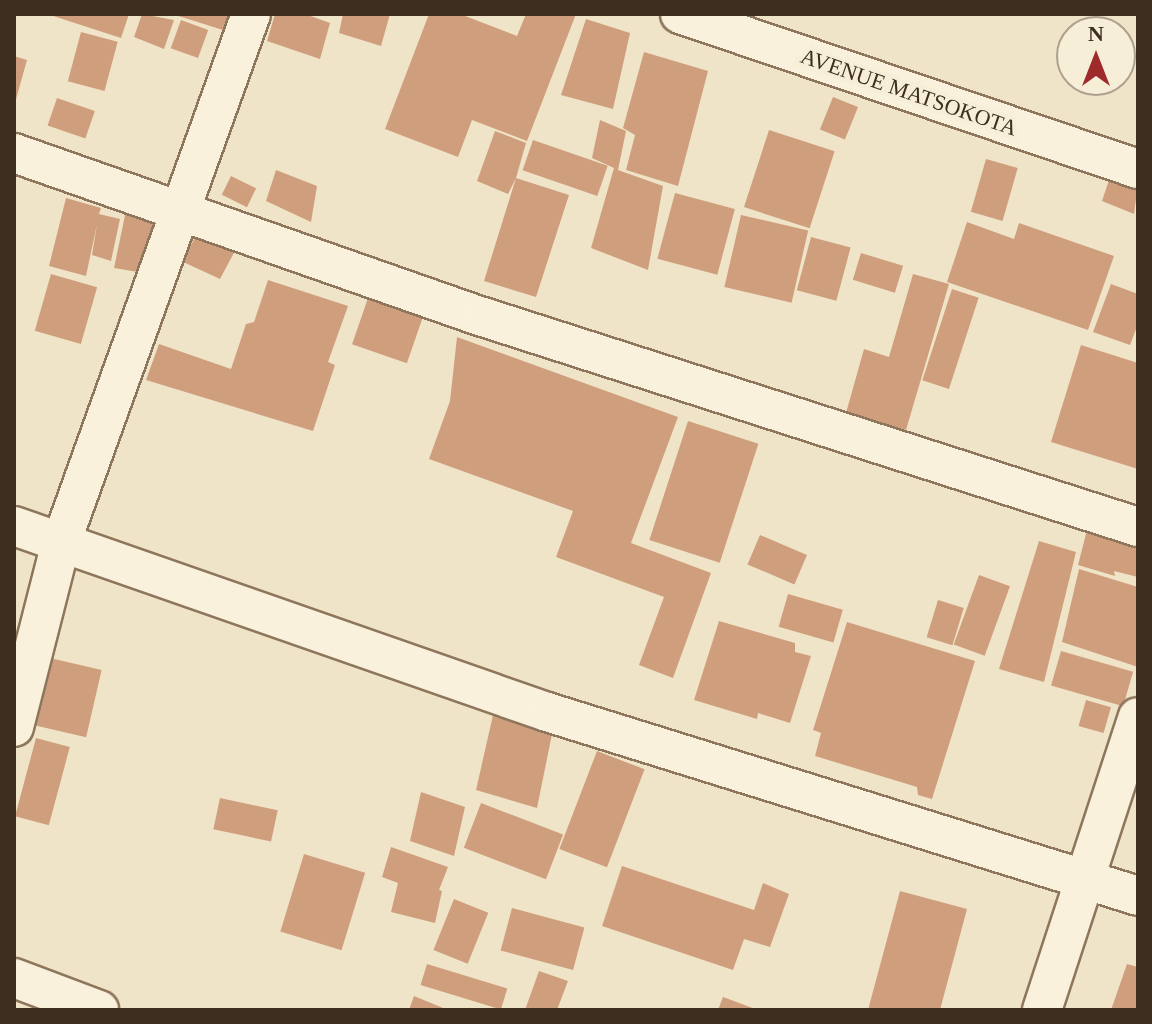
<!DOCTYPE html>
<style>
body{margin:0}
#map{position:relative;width:1152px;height:1024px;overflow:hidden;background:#f0e4c8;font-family:Georgia,serif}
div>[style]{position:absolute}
.building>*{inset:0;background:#cf9f7d;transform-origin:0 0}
.roads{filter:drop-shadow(2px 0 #8d765c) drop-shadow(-2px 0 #8d765c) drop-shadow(0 2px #8d765c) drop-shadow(0 -2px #8d765c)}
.street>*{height:38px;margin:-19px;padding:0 19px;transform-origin:19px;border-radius:19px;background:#faf1dc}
span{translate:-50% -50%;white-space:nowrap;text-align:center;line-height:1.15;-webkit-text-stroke:8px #f7eed8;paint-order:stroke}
.street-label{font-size:22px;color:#3d2e20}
.frame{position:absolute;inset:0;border:16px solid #3d2e20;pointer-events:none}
.north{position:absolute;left:1056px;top:16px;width:80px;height:80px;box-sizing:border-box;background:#f7eed8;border:2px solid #ada18e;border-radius:50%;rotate:0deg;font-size:22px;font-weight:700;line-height:32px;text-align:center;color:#3d2e20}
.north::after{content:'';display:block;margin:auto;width:28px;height:36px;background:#9e2a2b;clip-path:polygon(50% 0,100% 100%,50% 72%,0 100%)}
</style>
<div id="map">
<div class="building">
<i style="clip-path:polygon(47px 14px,129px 14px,121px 38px)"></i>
<i style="clip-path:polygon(142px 14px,174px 20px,164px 49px,134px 37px)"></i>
<i style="clip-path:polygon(172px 14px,232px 14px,226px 31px)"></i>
<i style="clip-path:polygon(275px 14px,305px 14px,330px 23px,320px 59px,267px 41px)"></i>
<i style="clip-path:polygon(343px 14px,390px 14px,381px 46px,339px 33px)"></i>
<i style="clip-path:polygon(429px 14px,460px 14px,517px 36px,526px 14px,576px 14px,527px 141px,472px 120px,458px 157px,385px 129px)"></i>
<i style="clip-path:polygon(586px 19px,630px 33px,613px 109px,561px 95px)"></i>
<i style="left:181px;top:20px;width:29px;height:30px;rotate:20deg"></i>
<i style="left:81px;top:32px;width:38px;height:51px;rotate:15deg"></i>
<i style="clip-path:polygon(644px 52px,708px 71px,678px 186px,626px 170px,635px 135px,623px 128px)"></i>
<i style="clip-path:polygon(14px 56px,27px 60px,15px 103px,14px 103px)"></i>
<i style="left:833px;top:97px;width:27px;height:35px;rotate:22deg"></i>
<i style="left:57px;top:98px;width:40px;height:29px;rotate:19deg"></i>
<i style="clip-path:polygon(600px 120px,626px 131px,618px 170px,663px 186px,648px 270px,591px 248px,614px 168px,592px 158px)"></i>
<i style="left:769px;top:130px;width:69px;height:81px;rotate:18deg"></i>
<i style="clip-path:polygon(495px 131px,526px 143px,516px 178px,569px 195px,536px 297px,484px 281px,516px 178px,508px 194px,477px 181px)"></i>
<i style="left:533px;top:140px;width:79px;height:32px;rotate:19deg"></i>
<i style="left:986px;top:159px;width:33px;height:55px;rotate:16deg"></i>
<i style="clip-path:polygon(276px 170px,317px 186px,311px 222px,266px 201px)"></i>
<i style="clip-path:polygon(1111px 174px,1138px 184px,1134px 214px,1102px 201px)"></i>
<i style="left:231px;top:176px;width:28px;height:21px;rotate:26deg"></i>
<i style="left:675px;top:193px;width:62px;height:68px;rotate:15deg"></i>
<i style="clip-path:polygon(66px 198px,101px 208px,99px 214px,120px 219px,111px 261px,92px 255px,97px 224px,86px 276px,49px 266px)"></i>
<i style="clip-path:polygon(128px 201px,158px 209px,150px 274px,114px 268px)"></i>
<i style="left:741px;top:215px;width:69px;height:74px;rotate:13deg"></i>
<i style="clip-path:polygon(967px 222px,1014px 239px,1019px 223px,1114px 256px,1088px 330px,947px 282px)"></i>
<i style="clip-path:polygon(198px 233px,236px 249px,220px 279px,181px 261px)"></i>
<i style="left:811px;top:237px;width:41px;height:55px;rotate:15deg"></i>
<i style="left:861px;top:253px;width:44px;height:28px;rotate:17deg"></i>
<i style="left:51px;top:274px;width:48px;height:59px;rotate:16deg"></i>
<i style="clip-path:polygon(913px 274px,949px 284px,906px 430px,846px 413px,864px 349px,889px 357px)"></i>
<i style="clip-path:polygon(268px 280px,348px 306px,328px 362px,335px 365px,313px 431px,146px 380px,159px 344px,231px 369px,246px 324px,254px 322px)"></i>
<i style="clip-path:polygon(1111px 284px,1138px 294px,1138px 324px,1130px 345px,1093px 332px)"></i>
<i style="left:952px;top:289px;width:28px;height:96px;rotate:18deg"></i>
<i style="left:368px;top:298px;width:58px;height:49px;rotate:19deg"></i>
<i style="clip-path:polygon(457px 337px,678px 417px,631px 543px,711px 573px,673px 678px,639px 665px,664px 597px,556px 557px,573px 511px,429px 459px,450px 401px)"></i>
<i style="clip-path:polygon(1081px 345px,1138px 363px,1138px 469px,1051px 442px)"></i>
<i style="left:688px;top:421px;width:74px;height:125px;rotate:18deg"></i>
<i style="clip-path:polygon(1087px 530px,1138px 549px,1138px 577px,1114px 571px,1115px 576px,1078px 565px)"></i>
<i style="left:760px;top:535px;width:51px;height:32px;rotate:23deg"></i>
<i style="clip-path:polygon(1039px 541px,1076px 552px,1044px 682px,999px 669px)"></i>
<i style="clip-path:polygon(1079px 569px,1138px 587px,1138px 667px,1062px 642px)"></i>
<i style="left:979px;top:575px;width:33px;height:74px;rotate:20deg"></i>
<i style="left:788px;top:594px;width:57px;height:34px;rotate:16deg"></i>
<i style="left:938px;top:600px;width:27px;height:39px;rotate:17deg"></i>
<i style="clip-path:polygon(719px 621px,795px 643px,795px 652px,811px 656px,790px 723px,758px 713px,757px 719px,694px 700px)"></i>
<i style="clip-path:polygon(847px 622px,975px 661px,932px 799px,918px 795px,917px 787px,815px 756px,821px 733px,813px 730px)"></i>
<i style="left:1061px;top:651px;width:75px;height:36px;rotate:16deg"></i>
<i style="left:50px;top:658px;width:53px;height:69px;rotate:13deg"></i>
<i style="left:1086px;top:700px;width:26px;height:27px;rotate:16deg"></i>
<i style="clip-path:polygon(493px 715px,552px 734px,537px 808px,476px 790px)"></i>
<i style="left:36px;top:738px;width:35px;height:81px;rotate:15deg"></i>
<i style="left:597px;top:751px;width:51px;height:105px;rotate:21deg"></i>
<i style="clip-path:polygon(421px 792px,465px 807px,454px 856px,410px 841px)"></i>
<i style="left:220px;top:798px;width:59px;height:32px;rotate:12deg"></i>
<i style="left:481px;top:803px;width:88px;height:48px;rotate:21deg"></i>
<i style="clip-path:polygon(391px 847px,448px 867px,439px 890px,442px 891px,435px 923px,391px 912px,398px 883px,382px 877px)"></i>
<i style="left:304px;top:854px;width:64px;height:81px;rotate:17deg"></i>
<i style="clip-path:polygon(622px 866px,754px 910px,763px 883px,789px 894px,770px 947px,744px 939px,733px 970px,602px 926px)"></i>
<i style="clip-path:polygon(900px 891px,967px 909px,940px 1010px,868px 1010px)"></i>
<i style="left:454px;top:899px;width:37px;height:55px;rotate:22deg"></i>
<i style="left:512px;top:908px;width:75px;height:44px;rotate:15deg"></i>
<i style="left:427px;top:964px;width:84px;height:22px;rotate:17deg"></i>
<i style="clip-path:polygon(1127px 964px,1138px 967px,1138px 1010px,1111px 1010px)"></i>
<i style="clip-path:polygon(539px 971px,568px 981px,557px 1010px,525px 1010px)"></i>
<i style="clip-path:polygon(414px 996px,448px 1010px,409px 1010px)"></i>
<i style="clip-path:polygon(723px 997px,758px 1010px,718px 1010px)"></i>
</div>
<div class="roads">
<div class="street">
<i style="left:680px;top:14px;width:484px;rotate:18.7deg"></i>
<i style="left:14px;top:153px;width:497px;rotate:19.3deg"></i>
<i style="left:483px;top:317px;width:688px;rotate:17.78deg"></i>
<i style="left:14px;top:526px;width:565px;rotate:19.24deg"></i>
<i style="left:547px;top:712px;width:619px;rotate:17.29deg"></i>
<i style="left:14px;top:727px;width:190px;rotate:-75.7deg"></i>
<i style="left:61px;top:543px;width:562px;rotate:-70.24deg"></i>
<i style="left:14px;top:978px;width:91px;rotate:20.6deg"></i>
<i style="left:1042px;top:1010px;width:308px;rotate:-71.9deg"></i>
</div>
</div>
<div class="street-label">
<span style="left:909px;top:92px;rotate:19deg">AVENUE MATSOKOTA</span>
</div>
<div class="frame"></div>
<div class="north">N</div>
</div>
